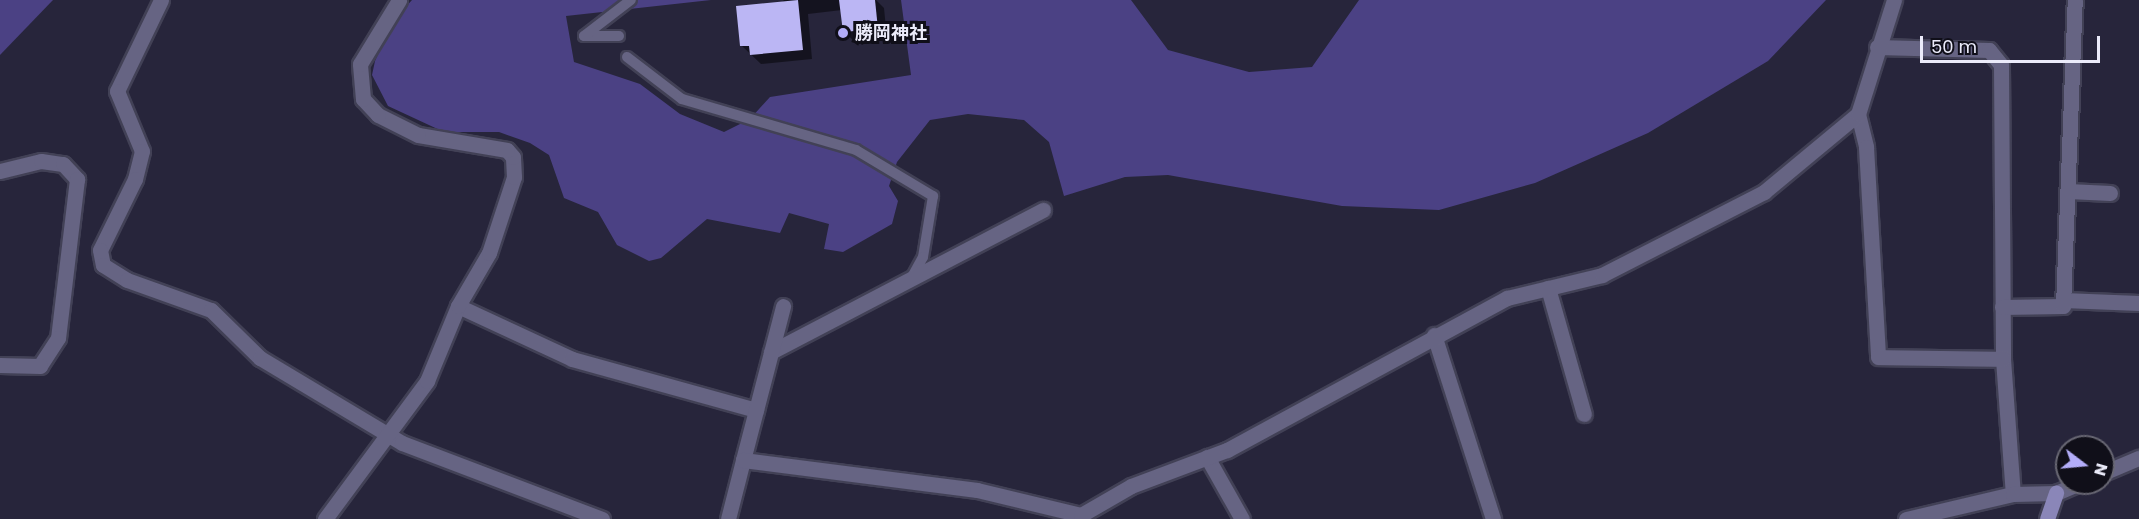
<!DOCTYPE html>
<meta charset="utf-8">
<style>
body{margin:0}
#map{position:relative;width:2139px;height:519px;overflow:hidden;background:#27253b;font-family:Poppins,"Noto Sans JP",sans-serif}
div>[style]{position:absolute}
.forest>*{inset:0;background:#4b4184}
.shadow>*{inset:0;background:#0007}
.building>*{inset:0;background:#bbb6f4}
.roads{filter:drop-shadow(2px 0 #424156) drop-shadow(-2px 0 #424156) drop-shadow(0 2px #424156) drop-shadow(0 -2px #424156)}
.lane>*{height:10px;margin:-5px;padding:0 5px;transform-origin:5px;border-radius:5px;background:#666483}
.street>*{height:15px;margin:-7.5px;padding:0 7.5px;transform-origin:7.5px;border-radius:7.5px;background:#666483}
.secondary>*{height:15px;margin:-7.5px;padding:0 7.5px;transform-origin:7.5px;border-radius:7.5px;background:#8a86b8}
.dots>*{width:16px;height:16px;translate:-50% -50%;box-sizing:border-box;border:3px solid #100f19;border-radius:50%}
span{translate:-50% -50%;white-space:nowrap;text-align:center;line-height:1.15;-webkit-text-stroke:6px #100f19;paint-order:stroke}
.poi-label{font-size:18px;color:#ebebfa;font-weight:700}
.left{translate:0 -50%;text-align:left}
.north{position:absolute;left:2055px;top:435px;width:60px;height:60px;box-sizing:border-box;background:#100f19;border:2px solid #686773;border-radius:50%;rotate:106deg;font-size:16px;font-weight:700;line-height:24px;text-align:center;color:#ebebfa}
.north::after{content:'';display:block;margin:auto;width:21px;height:27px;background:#b3adf9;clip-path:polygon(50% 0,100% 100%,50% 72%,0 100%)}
.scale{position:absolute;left:1920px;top:36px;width:180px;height:27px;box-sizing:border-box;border:3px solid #ebebfa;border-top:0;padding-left:8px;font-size:18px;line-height:21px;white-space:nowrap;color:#ebebfa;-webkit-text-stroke:4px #100f19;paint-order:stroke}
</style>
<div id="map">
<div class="forest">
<i style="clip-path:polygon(0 0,53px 0,0 55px)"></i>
<i style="clip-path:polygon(412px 0,711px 0,566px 16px,574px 62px,640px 84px,680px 114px,724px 132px,750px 119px,770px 97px,911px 75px,901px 0,1131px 0,1168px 50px,1249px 72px,1312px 67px,1359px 0,1826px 0,1768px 61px,1648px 133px,1535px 183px,1439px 210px,1342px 206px,1168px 175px,1125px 177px,1064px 196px,1049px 142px,1024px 120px,968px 114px,930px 120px,897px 162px,889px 186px,898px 201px,892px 224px,843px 252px,824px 249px,829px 224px,789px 213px,780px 233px,707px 219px,661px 258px,649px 261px,617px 245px,598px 212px,564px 198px,549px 155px,530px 143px,499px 132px,444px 132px,388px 106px,372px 75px,375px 61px,393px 21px)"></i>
</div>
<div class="shadow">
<i style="clip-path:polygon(784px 0,876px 0,884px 8px,887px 38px,854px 41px,844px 32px,842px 10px,808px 14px,812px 59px,761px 64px,742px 46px)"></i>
</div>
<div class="building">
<i style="clip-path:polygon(798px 0,803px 50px,750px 55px,749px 46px,740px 46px,736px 6px)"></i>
<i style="clip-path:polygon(839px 0,875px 0,878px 29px,843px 32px)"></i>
</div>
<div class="roads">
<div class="lane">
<i style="left:619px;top:36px;width:35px;rotate:180deg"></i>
<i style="left:584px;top:36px;width:59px;rotate:-37.5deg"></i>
<i style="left:627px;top:57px;width:69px;rotate:37.4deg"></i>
<i style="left:682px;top:99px;width:181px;rotate:16.3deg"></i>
<i style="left:856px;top:150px;width:90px;rotate:30.9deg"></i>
<i style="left:933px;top:196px;width:62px;rotate:99.3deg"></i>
<i style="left:923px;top:257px;width:25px;rotate:119deg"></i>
</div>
<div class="street">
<i style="left:161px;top:0;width:101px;rotate:115.8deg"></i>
<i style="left:117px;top:91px;width:65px;rotate:67.4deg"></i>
<i style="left:142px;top:151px;width:29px;rotate:104deg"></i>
<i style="left:135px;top:179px;width:79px;rotate:116.2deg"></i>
<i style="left:100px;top:250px;width:15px;rotate:79deg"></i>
<i style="left:103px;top:265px;width:28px;rotate:32deg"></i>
<i style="left:127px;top:280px;width:89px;rotate:19.7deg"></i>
<i style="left:211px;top:310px;width:69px;rotate:44.4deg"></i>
<i style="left:260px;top:358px;width:165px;rotate:30.9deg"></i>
<i style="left:402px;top:443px;width:214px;rotate:20.8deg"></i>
<i style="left:1877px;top:47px;width:112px;rotate:1.5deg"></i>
<i style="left:1989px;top:50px;width:19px;rotate:51deg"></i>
<i style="left:2001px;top:65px;width:294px;rotate:89.6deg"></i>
<i style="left:2003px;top:359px;width:135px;rotate:85.8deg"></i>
<i style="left:1858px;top:114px;width:34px;rotate:76deg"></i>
<i style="left:1866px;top:147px;width:210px;rotate:86.7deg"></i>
<i style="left:1878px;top:357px;width:125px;rotate:0.9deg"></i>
<i style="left:0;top:171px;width:42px;rotate:-13.7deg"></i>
<i style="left:41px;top:161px;width:22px;rotate:8deg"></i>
<i style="left:63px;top:164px;width:21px;rotate:47deg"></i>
<i style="left:77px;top:179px;width:160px;rotate:96.8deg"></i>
<i style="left:58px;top:338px;width:33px;rotate:123deg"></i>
<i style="left:40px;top:366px;width:40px;rotate:-178.6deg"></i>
<i style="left:2068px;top:191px;width:42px;rotate:2.7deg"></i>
<i style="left:1548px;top:288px;width:131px;rotate:74.1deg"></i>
<i style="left:2063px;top:300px;width:76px;rotate:2.3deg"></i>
<i style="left:458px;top:306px;width:126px;rotate:24.9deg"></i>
<i style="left:572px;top:359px;width:191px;rotate:15.5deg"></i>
<i style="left:2002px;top:307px;width:61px;rotate:-0.9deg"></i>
<i style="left:2063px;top:306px;width:306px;rotate:-87.8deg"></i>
<i style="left:1434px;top:335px;width:193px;rotate:72.2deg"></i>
<i style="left:771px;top:352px;width:307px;rotate:-27.6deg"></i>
<i style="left:1207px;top:457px;width:71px;rotate:60.6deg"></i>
<i style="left:743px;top:460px;width:159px;rotate:-75.4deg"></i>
<i style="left:2103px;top:473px;width:39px;rotate:-23deg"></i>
<i style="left:325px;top:519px;width:172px;rotate:-53.5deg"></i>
<i style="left:427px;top:381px;width:81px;rotate:-67.5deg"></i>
<i style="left:458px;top:306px;width:61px;rotate:-59.7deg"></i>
<i style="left:489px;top:253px;width:80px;rotate:-71.8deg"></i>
<i style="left:514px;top:177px;width:20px;rotate:-93deg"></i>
<i style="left:513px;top:157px;width:9px;rotate:-131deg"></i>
<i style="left:507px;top:150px;width:90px;rotate:-170.4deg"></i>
<i style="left:418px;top:135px;width:45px;rotate:-153.4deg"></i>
<i style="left:378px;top:115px;width:22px;rotate:-133deg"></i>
<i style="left:363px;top:99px;width:35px;rotate:-95deg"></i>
<i style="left:360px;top:64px;width:75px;rotate:-58.6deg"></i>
<i style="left:728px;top:519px;width:61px;rotate:-75.7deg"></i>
<i style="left:743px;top:460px;width:236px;rotate:7.3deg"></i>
<i style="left:977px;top:490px;width:107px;rotate:13.5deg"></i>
<i style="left:1081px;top:515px;width:58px;rotate:-30.1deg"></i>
<i style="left:1131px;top:486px;width:103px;rotate:-20.6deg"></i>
<i style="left:1227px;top:450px;width:319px;rotate:-28.5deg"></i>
<i style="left:1507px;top:298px;width:98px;rotate:-13.6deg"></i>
<i style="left:1602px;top:275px;width:182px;rotate:-27.1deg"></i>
<i style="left:1764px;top:192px;width:122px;rotate:-39.7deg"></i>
<i style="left:1858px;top:114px;width:120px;rotate:-72.5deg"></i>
<i style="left:1906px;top:519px;width:110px;rotate:-13.2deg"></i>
<i style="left:2013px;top:494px;width:43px;rotate:-1.3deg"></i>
<i style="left:2056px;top:493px;width:26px;rotate:-23deg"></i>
</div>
<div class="secondary">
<i style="left:2047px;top:519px;width:28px;rotate:-71deg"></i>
</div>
</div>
<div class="dots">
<i style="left:843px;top:33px;background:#b3adf9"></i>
</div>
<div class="poi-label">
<span class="left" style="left:855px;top:33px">勝岡神社</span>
</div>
<div class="north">N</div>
<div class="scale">50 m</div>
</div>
